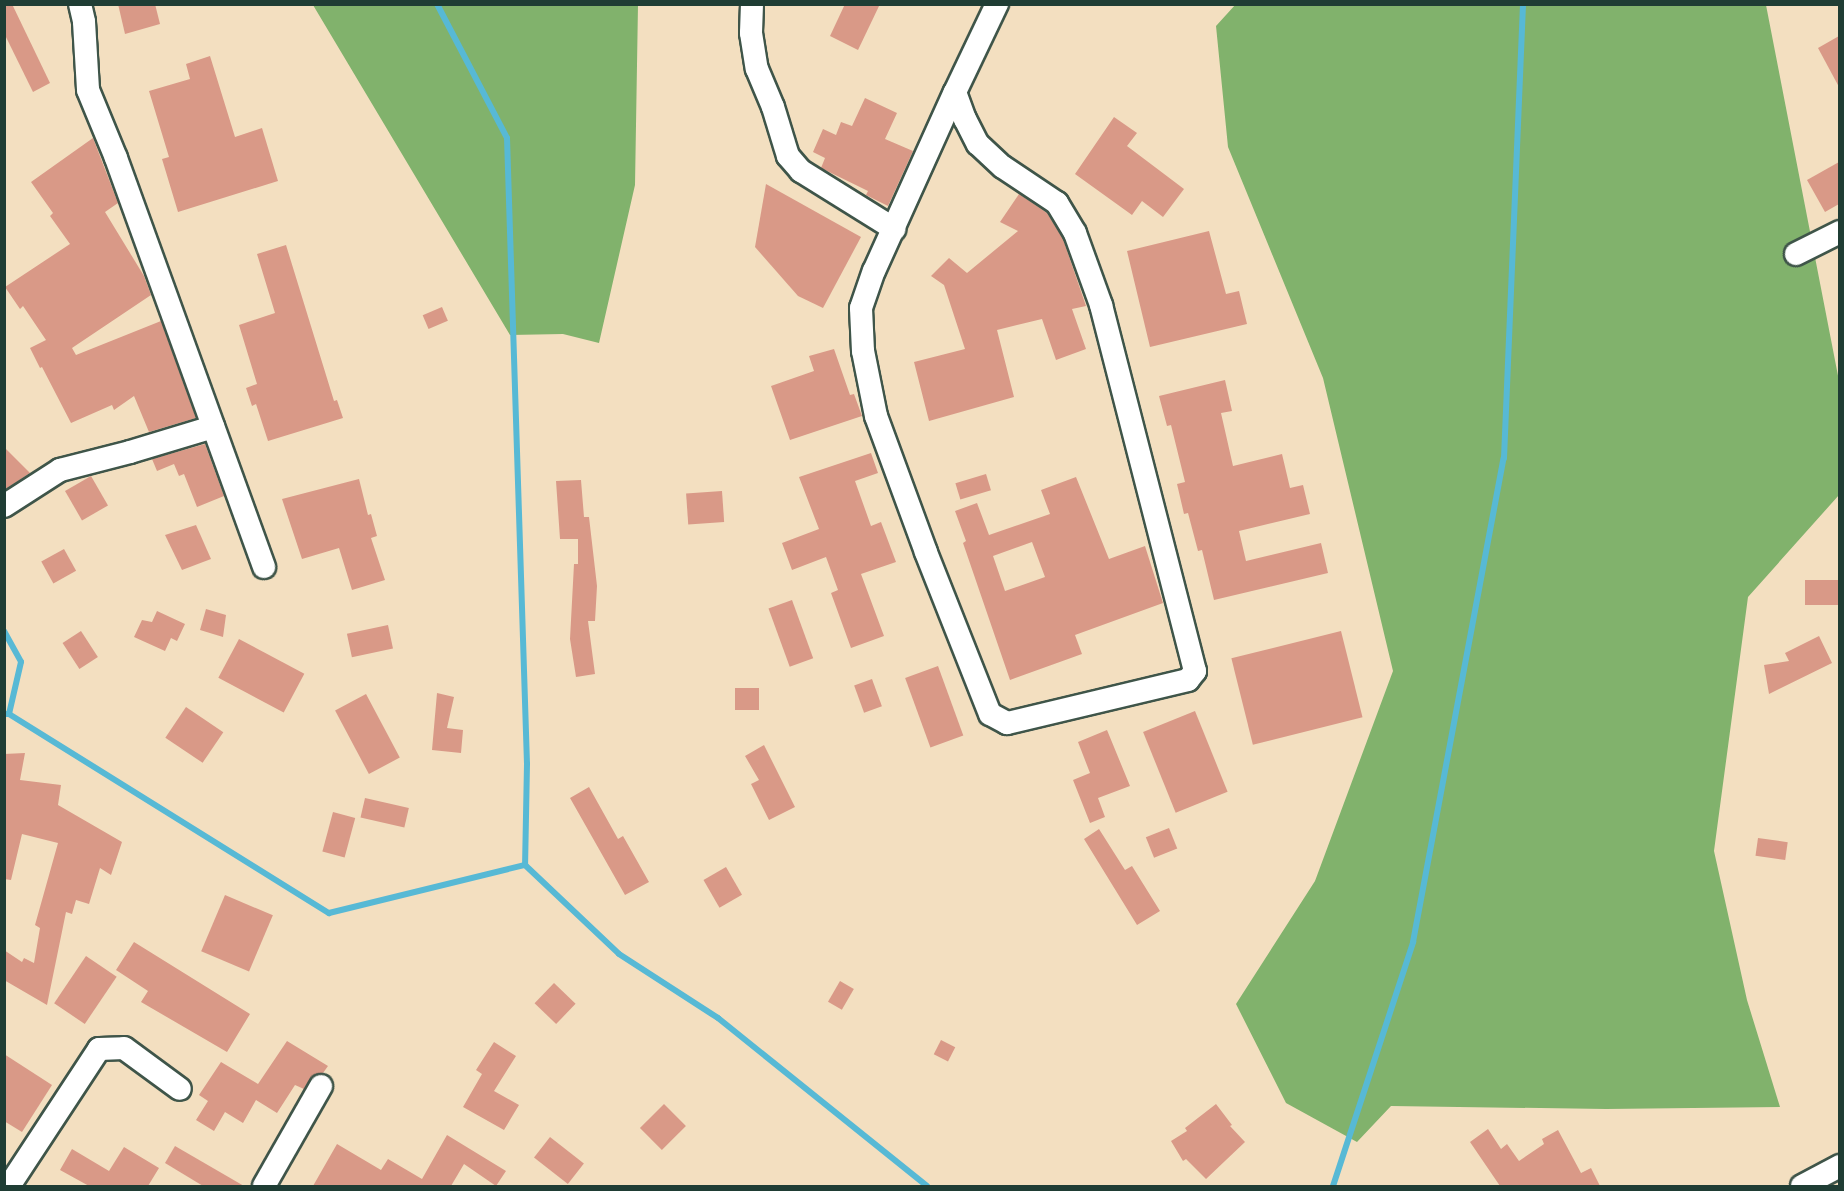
<!DOCTYPE html>
<style>
body{margin:0}
#map{position:relative;width:1844px;height:1191px;overflow:hidden;background:#f3dfc0;font-family:"Gochi Hand",sans-serif}
div>[style]{position:absolute}
.forest>*{inset:0;background:#81b26c}
.stream>*{height:6px;margin:-3px;padding:0 3px;transform-origin:3px;border-radius:3px;background:#57b9d5}
.building>*{inset:0;background:#d99987;transform-origin:0 0}
.roads{filter:drop-shadow(2px 0 #3f5549) drop-shadow(-2px 0 #3f5549) drop-shadow(0 2px #3f5549) drop-shadow(0 -2px #3f5549)}
.street>*{height:22px;margin:-11px;padding:0 11px;transform-origin:11px;border-radius:11px;background:#fff}
span{translate:-50% -50%;white-space:nowrap;text-align:center;line-height:1.15;-webkit-text-stroke:4.5px #fcf5e5;paint-order:stroke}
.frame{position:absolute;inset:0;border:6px solid #1f3d34;pointer-events:none}
</style>
<div id="map">
<div class="forest">
<i style="clip-path:polygon(1236px 4px,1766px 5px,1840px 386px,1839px 495px,1748px 597px,1714px 851px,1747px 1000px,1780px 1107px,1606px 1109px,1391px 1106px,1357px 1142px,1286px 1103px,1236px 1004px,1315px 881px,1393px 671px,1323px 378px,1228px 147px,1216px 26px)"></i>
<i style="clip-path:polygon(313px 5px,638px 5px,635px 185px,599px 343px,563px 334px,510px 335px)"></i>
</div>
<div class="stream">
<i style="left:437px;top:4px;width:151px;rotate:62.4deg"></i>
<i style="left:507px;top:138px;width:626px;rotate:88.17deg"></i>
<i style="left:527px;top:764px;width:101px;rotate:91.1deg"></i>
<i style="left:4px;top:631px;width:35px;rotate:61deg"></i>
<i style="left:21px;top:662px;width:53px;rotate:103deg"></i>
<i style="left:4px;top:714px;width:5px"></i>
<i style="left:9px;top:714px;width:377px;rotate:31.9deg"></i>
<i style="left:329px;top:913px;width:202px;rotate:-13.8deg"></i>
<i style="left:525px;top:865px;width:129px;rotate:43.4deg"></i>
<i style="left:619px;top:954px;width:118px;rotate:32.9deg"></i>
<i style="left:718px;top:1018px;width:268px;rotate:38.8deg"></i>
<i style="left:1333px;top:1186px;width:257px;rotate:-71.8deg"></i>
<i style="left:1413px;top:942px;width:492px;rotate:-79.4deg"></i>
<i style="left:1504px;top:458px;width:454px;rotate:-87.6deg"></i>
</div>
<div class="building">
<i style="clip-path:polygon(4px 4px,12px 4px,50px 83px,33px 92px,4px 33px)"></i>
<i style="clip-path:polygon(118px 4px,155px 4px,160px 24px,125px 34px)"></i>
<i style="clip-path:polygon(845px 4px,880px 4px,858px 50px,830px 36px)"></i>
<i style="clip-path:polygon(1839px 36px,1839px 87px,1818px 48px)"></i>
<i style="clip-path:polygon(210px 56px,235px 137px,262px 128px,278px 181px,178px 212px,162px 159px,169px 157px,149px 91px,190px 79px,186px 64px)"></i>
<i style="clip-path:polygon(865px 98px,897px 113px,885px 139px,913px 151px,888px 206px,866px 195px,868px 191px,821px 168px,825px 158px,813px 152px,823px 129px,836px 135px,841px 122px,852px 126px)"></i>
<i style="clip-path:polygon(1114px 117px,1137px 133px,1127px 146px,1184px 189px,1163px 217px,1142px 201px,1132px 215px,1075px 174px)"></i>
<i style="clip-path:polygon(93px 138px,118px 203px,105px 212px,144px 276px,151px 295px,72px 348px,76px 355px,161px 321px,196px 418px,149px 432px,134px 396px,114px 410px,112px 405px,71px 423px,42px 367px,40px 368px,30px 348px,46px 340px,23px 306px,20px 309px,5px 287px,70px 244px,50px 216px,53px 213px,31px 182px)"></i>
<i style="clip-path:polygon(1839px 162px,1839px 204px,1825px 212px,1807px 180px)"></i>
<i style="clip-path:polygon(766px 184px,861px 237px,823px 308px,798px 296px,755px 247px)"></i>
<i style="clip-path:polygon(1019px 194px,1047px 213px,1063px 239px,1086px 306px,1072px 309px,1086px 349px,1056px 360px,1042px 319px,997px 330px,1014px 397px,929px 421px,914px 362px,965px 349px,944px 285px,931px 276px,949px 258px,967px 273px,1018px 231px,1000px 222px)"></i>
<i style="clip-path:polygon(1209px 231px,1226px 294px,1239px 291px,1247px 324px,1150px 347px,1127px 251px)"></i>
<i style="clip-path:polygon(286px 245px,334px 401px,337px 400px,343px 418px,268px 441px,256px 404px,252px 406px,246px 388px,257px 384px,239px 325px,275px 313px,257px 254px)"></i>
<i style="left:442px;top:307px;width:15px;height:21px;rotate:67deg"></i>
<i style="clip-path:polygon(834px 349px,850px 395px,854px 394px,862px 416px,790px 440px,771px 386px,814px 371px,809px 356px)"></i>
<i style="clip-path:polygon(1225px 380px,1232px 411px,1221px 413px,1233px 466px,1282px 454px,1290px 488px,1303px 485px,1310px 514px,1239px 531px,1246px 561px,1321px 543px,1328px 573px,1214px 600px,1202px 550px,1198px 551px,1188px 513px,1184px 514px,1177px 484px,1185px 482px,1171px 425px,1167px 426px,1159px 396px)"></i>
<i style="clip-path:polygon(205px 444px,224px 496px,197px 507px,184px 474px,179px 476px,174px 464px,157px 471px,152px 459px)"></i>
<i style="clip-path:polygon(4px 447px,30px 473px,4px 490px)"></i>
<i style="clip-path:polygon(871px 453px,878px 473px,855px 481px,871px 526px,881px 522px,896px 562px,861px 574px,884px 636px,851px 648px,831px 593px,838px 590px,826px 557px,792px 570px,782px 543px,819px 529px,799px 477px)"></i>
<i style="left:986px;top:474px;width:17px;height:32px;rotate:73deg"></i>
<i style="left:91px;top:476px;width:34px;height:30px;rotate:60deg"></i>
<i style="clip-path:polygon(evenodd,1076px 477px,1109px 559px,1145px 546px,1163px 603px,1075px 635px,1082px 654px,1010px 680px,963px 543px,966px 541px,955px 511px,977px 503px,989px 535px,1050px 514px,1041px 490px,1076px 477px,1032px 542px,1045px 577px,1005px 591px,993px 556px,1032px 542px)"></i>
<i style="clip-path:polygon(359px 479px,368px 515px,371px 514px,377px 536px,371px 538px,385px 580px,352px 590px,339px 548px,302px 559px,282px 499px)"></i>
<i style="clip-path:polygon(581px 480px,584px 517px,589px 517px,597px 586px,595px 621px,588px 621px,595px 674px,576px 677px,570px 639px,574px 564px,578px 564px,578px 539px,560px 539px,556px 481px)"></i>
<i style="left:722px;top:491px;width:31px;height:36px;rotate:86deg"></i>
<i style="clip-path:polygon(196px 525px,211px 559px,182px 570px,165px 535px)"></i>
<i style="left:64px;top:549px;width:25px;height:26px;rotate:61deg"></i>
<i style="left:1839px;top:580px;width:25px;height:34px;rotate:90deg"></i>
<i style="left:792px;top:600px;width:62px;height:25px;rotate:70deg"></i>
<i style="clip-path:polygon(206px 609px,226px 615px,223px 637px,200px 630px)"></i>
<i style="clip-path:polygon(157px 611px,185px 624px,177px 641px,171px 638px,165px 651px,134px 637px,142px 620px,152px 622px)"></i>
<i style="left:388px;top:625px;width:24px;height:42px;rotate:78deg"></i>
<i style="left:81px;top:631px;width:31px;height:22px;rotate:57deg"></i>
<i style="left:1341px;top:631px;width:89px;height:113px;rotate:76deg"></i>
<i style="clip-path:polygon(1819px 636px,1832px 663px,1769px 694px,1764px 665px,1789px 661px,1785px 653px)"></i>
<i style="left:239px;top:639px;width:74px;height:44px;rotate:28deg"></i>
<i style="left:938px;top:666px;width:74px;height:35px;rotate:70deg"></i>
<i style="left:872px;top:679px;width:29px;height:19px;rotate:70deg"></i>
<i style="left:735px;top:688px;width:24px;height:22px"></i>
<i style="clip-path:polygon(437px 693px,454px 697px,447px 728px,463px 730px,461px 753px,432px 750px)"></i>
<i style="left:366px;top:694px;width:72px;height:35px;rotate:62deg"></i>
<i style="left:186px;top:707px;width:45px;height:37px;rotate:34deg"></i>
<i style="left:1195px;top:711px;width:87px;height:56px;rotate:68deg"></i>
<i style="clip-path:polygon(1107px 730px,1130px 786px,1098px 798px,1105px 817px,1090px 823px,1073px 780px,1090px 773px,1078px 742px)"></i>
<i style="clip-path:polygon(764px 745px,795px 807px,769px 820px,751px 784px,759px 780px,745px 756px)"></i>
<i style="clip-path:polygon(25px 753px,20px 780px,61px 785px,58px 805px,122px 842px,111px 875px,100px 868px,89px 904px,76px 900px,72px 914px,66px 912px,47px 1005px,4px 980px,4px 950px,22px 962px,24px 958px,34px 963px,40px 928px,35px 925px,58px 843px,22px 834px,11px 880px,4px 879px,4px 754px)"></i>
<i style="clip-path:polygon(589px 787px,618px 839px,623px 836px,649px 882px,625px 895px,570px 798px)"></i>
<i style="left:365px;top:798px;width:45px;height:20px;rotate:13deg"></i>
<i style="left:333px;top:812px;width:23px;height:41px;rotate:15deg"></i>
<i style="left:1169px;top:828px;width:22px;height:25px;rotate:68deg"></i>
<i style="clip-path:polygon(1099px 829px,1125px 870px,1132px 866px,1160px 911px,1137px 925px,1084px 839px)"></i>
<i style="left:1758px;top:838px;width:30px;height:18px;rotate:8deg"></i>
<i style="left:726px;top:867px;width:32px;height:26px;rotate:60deg"></i>
<i style="left:225px;top:895px;width:52px;height:61px;rotate:23deg"></i>
<i style="clip-path:polygon(134px 942px,250px 1014px,227px 1052px,141px 1002px,148px 991px,116px 970px)"></i>
<i style="left:86px;top:956px;width:37px;height:57px;rotate:34deg"></i>
<i style="left:840px;top:981px;width:16px;height:24px;rotate:30deg"></i>
<i style="left:554px;top:983px;width:30px;height:28px;rotate:44deg"></i>
<i style="left:941px;top:1040px;width:16px;height:16px;rotate:27deg"></i>
<i style="clip-path:polygon(287px 1041px,328px 1066px,323px 1073px,314px 1075px,304px 1089px,295px 1085px,277px 1113px,256px 1100px,243px 1123px,225px 1112px,214px 1131px,196px 1120px,208px 1101px,199px 1095px,221px 1062px,258px 1084px)"></i>
<i style="clip-path:polygon(494px 1042px,516px 1056px,494px 1091px,519px 1105px,504px 1130px,463px 1107px,482px 1074px,476px 1070px)"></i>
<i style="clip-path:polygon(4px 1054px,52px 1085px,22px 1132px,4px 1121px)"></i>
<i style="left:664px;top:1104px;width:31px;height:34px;rotate:45deg"></i>
<i style="clip-path:polygon(1216px 1104px,1232px 1125px,1230px 1126px,1245px 1142px,1206px 1179px,1186px 1159px,1183px 1161px,1171px 1141px,1187px 1131px,1185px 1128px)"></i>
<i style="clip-path:polygon(1488px 1129px,1501px 1149px,1507px 1144px,1519px 1161px,1544px 1144px,1542px 1139px,1558px 1130px,1581px 1173px,1591px 1168px,1600px 1186px,1500px 1186px,1470px 1142px)"></i>
<i style="clip-path:polygon(447px 1135px,506px 1171px,496px 1186px,464px 1164px,451px 1186px,313px 1186px,337px 1144px,381px 1170px,388px 1159px,422px 1179px)"></i>
<i style="left:550px;top:1137px;width:43px;height:26px;rotate:38deg"></i>
<i style="clip-path:polygon(175px 1146px,244px 1186px,203px 1186px,165px 1163px)"></i>
<i style="clip-path:polygon(124px 1147px,159px 1168px,148px 1186px,89px 1186px,60px 1170px,72px 1149px,109px 1171px)"></i>
</div>
<div class="roads">
<div class="street">
<i style="left:80px;top:4px;width:18px;rotate:77deg"></i>
<i style="left:84px;top:22px;width:68px;rotate:86.6deg"></i>
<i style="left:88px;top:90px;width:74px;rotate:67.6deg"></i>
<i style="left:116px;top:158px;width:435px;rotate:70.1deg"></i>
<i style="left:752px;top:4px;width:29px;rotate:92deg"></i>
<i style="left:751px;top:33px;width:36px;rotate:81deg"></i>
<i style="left:757px;top:69px;width:41px;rotate:67.2deg"></i>
<i style="left:773px;top:107px;width:51px;rotate:73deg"></i>
<i style="left:788px;top:156px;width:20px;rotate:49deg"></i>
<i style="left:801px;top:171px;width:110px;rotate:31.9deg"></i>
<i style="left:955px;top:92px;width:29px;rotate:70deg"></i>
<i style="left:965px;top:119px;width:28px;rotate:63deg"></i>
<i style="left:978px;top:144px;width:34px;rotate:43deg"></i>
<i style="left:1003px;top:167px;width:65px;rotate:33.7deg"></i>
<i style="left:1057px;top:203px;width:35px;rotate:59deg"></i>
<i style="left:1075px;top:233px;width:77px;rotate:70.1deg"></i>
<i style="left:1101px;top:305px;width:378px;rotate:75.6deg"></i>
<i style="left:1195px;top:671px;width:11px;rotate:128deg"></i>
<i style="left:1188px;top:680px;width:186px;rotate:166.6deg"></i>
<i style="left:1007px;top:723px;width:19px;rotate:-152deg"></i>
<i style="left:990px;top:714px;width:174px;rotate:-111.6deg"></i>
<i style="left:926px;top:552px;width:145px;rotate:-110.2deg"></i>
<i style="left:876px;top:416px;width:66px;rotate:-101.3deg"></i>
<i style="left:863px;top:351px;width:43px;rotate:-92.7deg"></i>
<i style="left:861px;top:308px;width:39px;rotate:-71deg"></i>
<i style="left:874px;top:271px;width:196px;rotate:-65.7deg"></i>
<i style="left:955px;top:92px;width:98px;rotate:-64.5deg"></i>
<i style="left:1796px;top:254px;width:49px;rotate:-26.6deg"></i>
<i style="left:4px;top:506px;width:67px;rotate:-32.7deg"></i>
<i style="left:60px;top:470px;width:72px;rotate:-14.4deg"></i>
<i style="left:130px;top:452px;width:87px;rotate:-16.8deg"></i>
<i style="left:9px;top:1186px;width:164px;rotate:-56.7deg"></i>
<i style="left:99px;top:1049px;width:25px;rotate:-2deg"></i>
<i style="left:124px;top:1048px;width:69px;rotate:36.2deg"></i>
<i style="left:264px;top:1186px;width:115px;rotate:-60.3deg"></i>
<i style="left:1802px;top:1186px;width:43px;rotate:-27.8deg"></i>
</div>
</div>
<div class="frame"></div>
</div>
